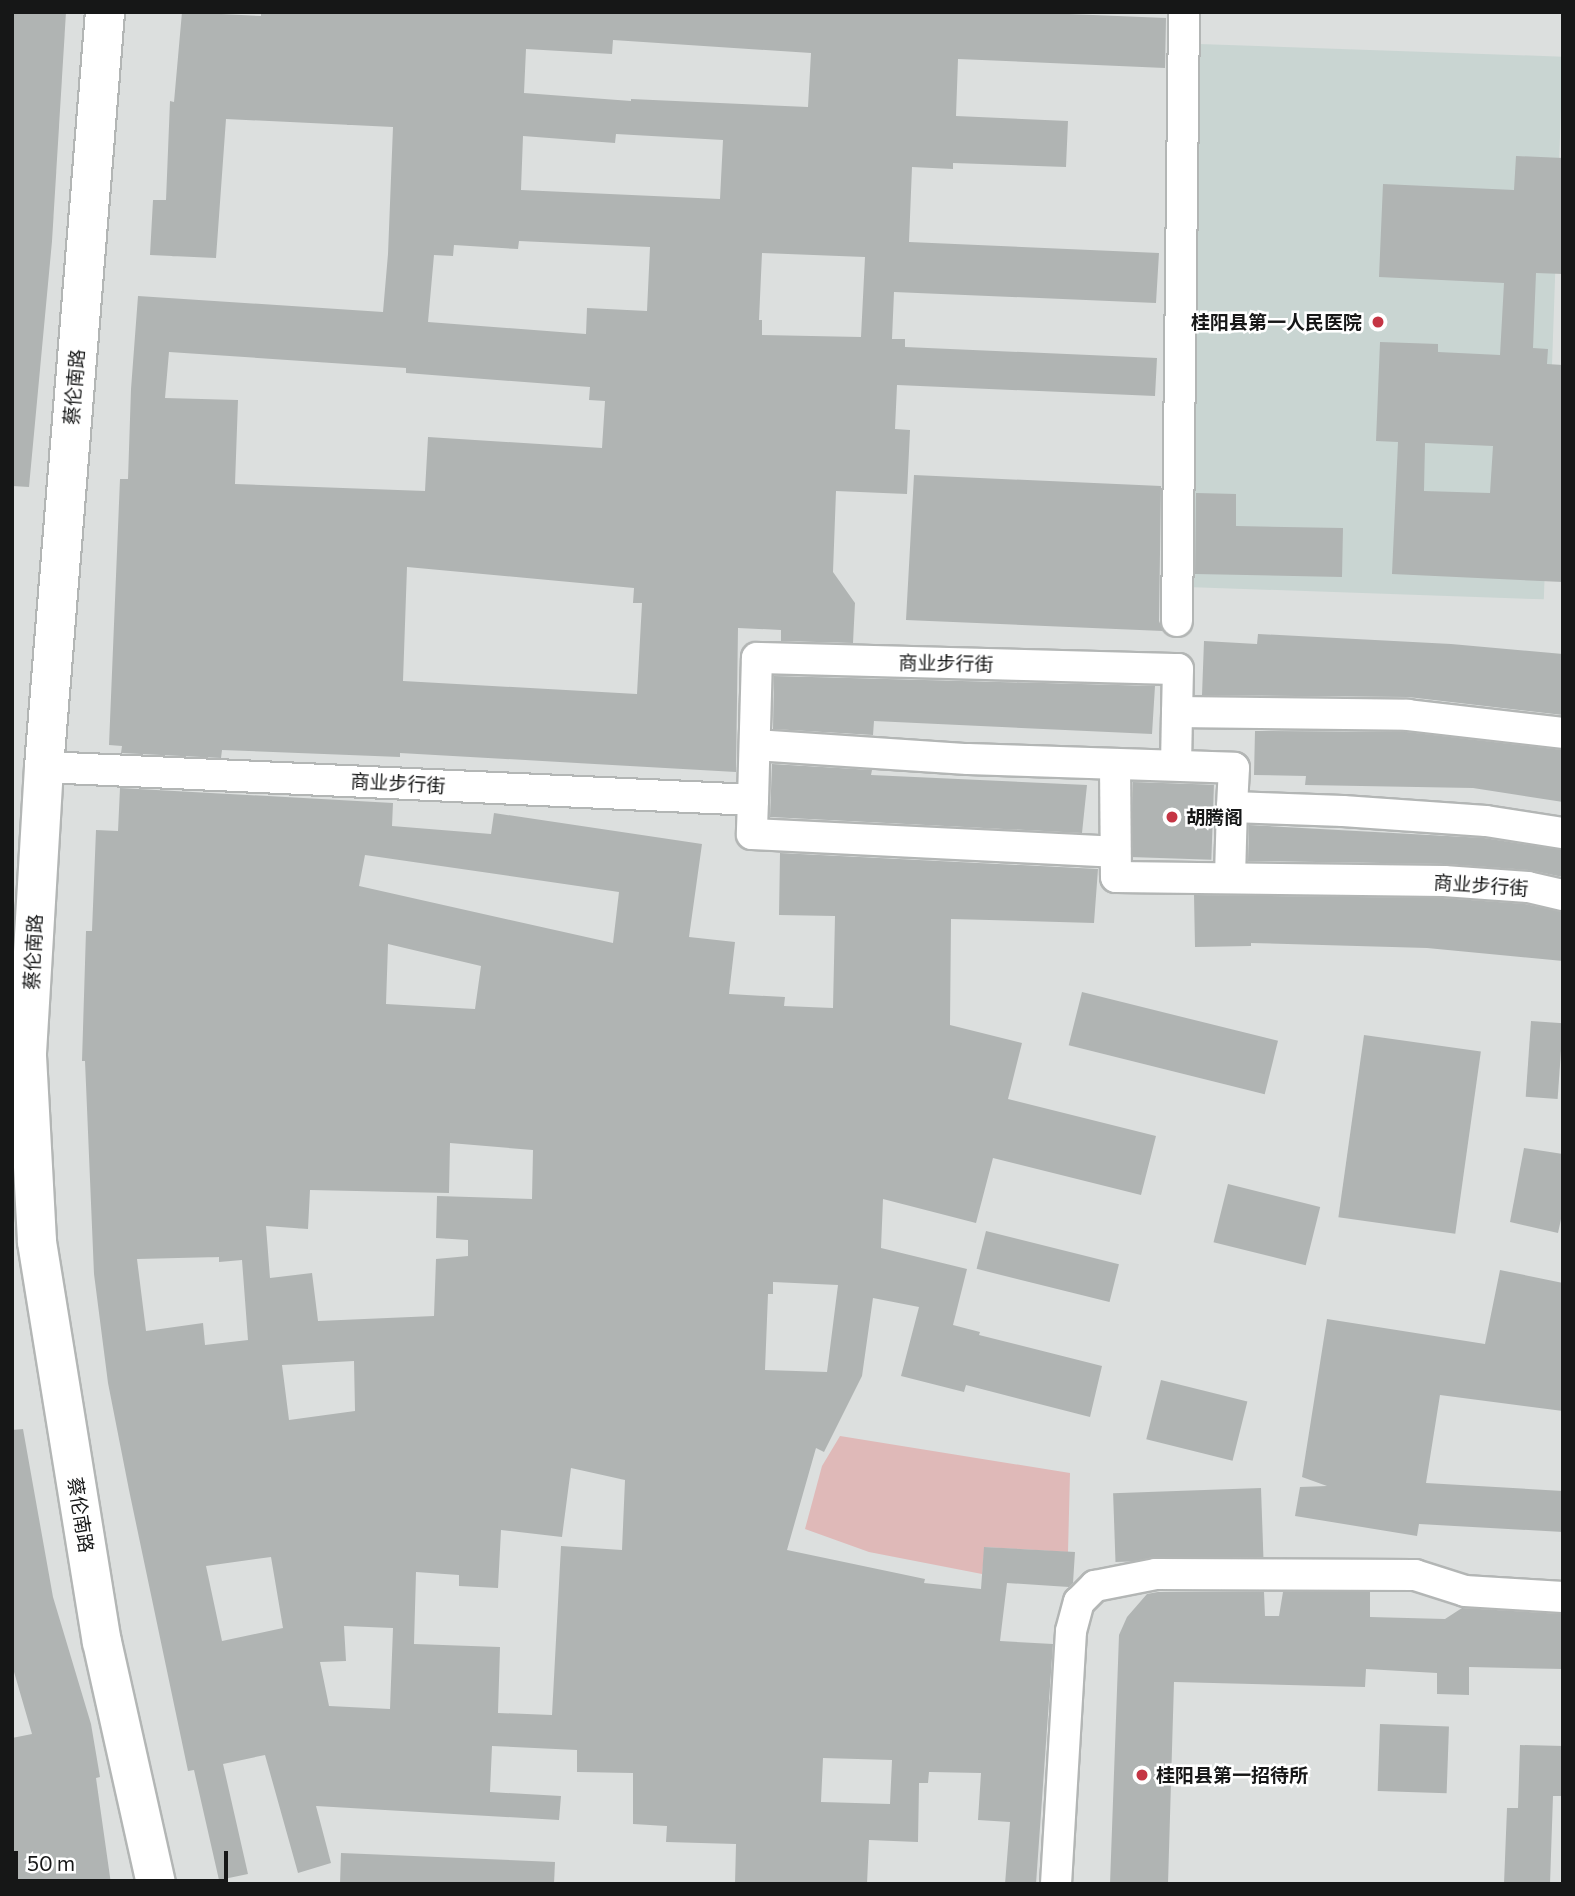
<!DOCTYPE html>
<meta charset="utf-8">
<style>
body{margin:0}
#map{position:relative;width:1575px;height:1896px;overflow:hidden;background:#dcdfde;font-family:Commissioner,"Noto Sans SC",sans-serif}
div>[style]{position:absolute}
.built>*{inset:0;background:#c9d5d2;transform-origin:0 0}
.green>*{inset:0;background:#dfb9b8}
.building>*{inset:0;background:#b0b4b3;transform-origin:0 0}
.roads{filter:drop-shadow(2px 0 #b3b6b5) drop-shadow(-2px 0 #b3b6b5) drop-shadow(0 2px #b3b6b5) drop-shadow(0 -2px #b3b6b5)}
.street>*{height:30px;margin:-15px;padding:0 15px;transform-origin:15px;border-radius:15px;background:#fff}
.secondary>*{height:38px;margin:-19px;padding:0 19px;transform-origin:19px;border-radius:19px;background:#fff}
.dots>*{width:19px;height:19px;translate:-50% -50%;box-sizing:border-box;border:4px solid #fff;border-radius:50%}
span{translate:-50% -50%;white-space:nowrap;text-align:center;line-height:1.15;-webkit-text-stroke:5px #fff;paint-order:stroke}
.poi-label{font-size:19px;color:#161717;font-weight:700}
.right{translate:-100% -50%;text-align:right}
.left{translate:0 -50%;text-align:left}
.street-label{font-size:19px;color:#161717}
.frame{position:absolute;inset:0;border:14px solid #161717;pointer-events:none}
.scale{position:absolute;left:14px;top:1851px;width:214px;height:32px;box-sizing:border-box;border:4px solid #161717;border-top:0;padding-left:9px;font-size:21px;line-height:24px;white-space:nowrap;color:#161717;-webkit-text-stroke:5px #fff;paint-order:stroke}
</style>
<div id="map">
<div class="built">
<i style="left:1199px;top:44px;width:364px;height:543px;rotate:2deg"></i>
</div>
<div class="green">
<i style="clip-path:polygon(840px 1436px,1070px 1473px,1068px 1552px,985px 1547px,982px 1574px,869px 1552px,805px 1529px,822px 1466px)"></i>
</div>
<div class="building">
<i style="clip-path:polygon(12px 12px,66px 12px,52px 241px,29px 487px,12px 486px)"></i>
<i style="clip-path:polygon(evenodd,182px 12px,261px 16px,261px 12px,1020px 12px,1166px 18px,1165px 68px,958px 59px,956px 116px,1068px 121px,1066px 167px,953px 163px,953px 169px,912px 167px,909px 242px,1159px 253px,1156px 303px,894px 292px,892px 339px,905px 339px,905px 347px,1157px 358px,1155px 396px,897px 385px,895px 429px,910px 430px,907px 494px,836px 491px,833px 572px,855px 603px,853px 643px,781px 641px,781px 630px,738px 628px,736px 772px,400px 753px,400px 757px,222px 750px,221px 758px,121px 753px,122px 746px,109px 745px,120px 479px,128px 479px,131px 389px,138px 296px,383px 312px,388px 254px,393px 127px,226px 119px,216px 258px,150px 255px,153px 200px,166px 200px,170px 101px,174px 102px,182px 12px,613px 40px,811px 53px,808px 107px,631px 99px,631px 101px,524px 93px,526px 49px,612px 54px,613px 40px,182px 12px,616px 134px,723px 140px,720px 199px,521px 190px,523px 136px,615px 143px,616px 134px,182px 12px,519px 241px,650px 247px,647px 311px,587px 308px,586px 334px,428px 322px,434px 255px,453px 256px,454px 245px,518px 249px,519px 241px,182px 12px,762px 253px,865px 257px,861px 337px,762px 335px,762px 320px,759px 320px,762px 253px,182px 12px,169px 352px,406px 368px,406px 373px,590px 387px,589px 400px,605px 401px,602px 448px,428px 437px,425px 491px,235px 484px,238px 400px,165px 398px,169px 352px,182px 12px,407px 567px,634px 588px,633px 603px,642px 603px,637px 694px,403px 681px,407px 567px)"></i>
<i style="clip-path:polygon(evenodd,1516px 156px,1563px 158px,1563px 274px,1536px 273px,1533px 348px,1548px 349px,1547px 364px,1563px 365px,1563px 582px,1392px 574px,1398px 442px,1376px 441px,1380px 342px,1438px 344px,1438px 352px,1500px 355px,1504px 283px,1379px 277px,1383px 184px,1514px 190px,1516px 156px,1425px 443px,1493px 446px,1490px 493px,1424px 491px,1425px 443px)"></i>
<i style="clip-path:polygon(914px 475px,1161px 486px,1159px 621px,1163px 631px,906px 620px)"></i>
<i style="clip-path:polygon(1196px 493px,1236px 494px,1236px 526px,1343px 528px,1342px 577px,1195px 574px)"></i>
<i style="clip-path:polygon(1258px 634px,1451px 644px,1563px 654px,1563px 715px,1408px 697px,1202px 695px,1204px 641px,1257px 644px)"></i>
<i style="clip-path:polygon(774px 676px,1155px 686px,1152px 734px,874px 721px,873px 735px,773px 729px)"></i>
<i style="clip-path:polygon(1255px 731px,1407px 732px,1563px 750px,1563px 802px,1473px 788px,1305px 785px,1306px 776px,1254px 775px)"></i>
<i style="clip-path:polygon(772px 764px,872px 770px,871px 775px,1087px 785px,1082px 833px,770px 817px)"></i>
<i style="left:1133px;top:782px;width:81px;height:75px;rotate:2deg"></i>
<i style="clip-path:polygon(evenodd,120px 788px,393px 803px,392px 826px,491px 834px,494px 813px,702px 844px,689px 937px,735px 942px,729px 994px,785px 997px,784px 1006px,833px 1008px,835px 916px,779px 915px,780px 853px,1098px 869px,1094px 923px,951px 919px,950px 1025px,1022px 1043px,1008px 1099px,1156px 1136px,1141px 1195px,993px 1158px,976px 1223px,883px 1199px,881px 1248px,967px 1269px,953px 1325px,980px 1332px,979px 1335px,1102px 1366px,1090px 1417px,966px 1385px,964px 1392px,901px 1376px,919px 1307px,873px 1298px,862px 1376px,824px 1452px,816px 1448px,787px 1550px,925px 1579px,924px 1583px,981px 1589px,984px 1547px,1075px 1552px,1073px 1583px,1069px 1587px,1007px 1583px,1000px 1641px,1053px 1644px,1036px 1884px,1005px 1884px,1010px 1822px,978px 1820px,981px 1773px,929px 1772px,928px 1783px,919px 1783px,918px 1842px,869px 1840px,867px 1884px,735px 1884px,736px 1844px,666px 1842px,667px 1826px,633px 1824px,633px 1773px,577px 1772px,577px 1750px,492px 1746px,490px 1792px,561px 1796px,559px 1820px,316px 1806px,331px 1863px,298px 1873px,265px 1755px,223px 1764px,248px 1874px,219px 1880px,194px 1770px,188px 1771px,129px 1490px,108px 1383px,94px 1274px,85px 1061px,82px 1061px,86px 931px,92px 931px,96px 830px,118px 831px,120px 788px,365px 855px,619px 892px,613px 943px,359px 886px,365px 855px,120px 788px,388px 944px,481px 966px,475px 1009px,386px 1004px,388px 944px,120px 788px,450px 1143px,533px 1150px,532px 1199px,437px 1196px,436px 1238px,468px 1240px,468px 1256px,436px 1259px,434px 1316px,318px 1321px,312px 1273px,270px 1278px,266px 1226px,308px 1229px,310px 1190px,449px 1193px,450px 1143px,120px 788px,219px 1257px,219px 1262px,242px 1260px,248px 1340px,205px 1345px,203px 1323px,146px 1331px,137px 1259px,219px 1257px,120px 788px,773px 1282px,838px 1285px,827px 1372px,765px 1370px,768px 1294px,773px 1294px,773px 1282px,120px 788px,354px 1361px,355px 1411px,289px 1420px,282px 1365px,354px 1361px,120px 788px,571px 1468px,625px 1480px,622px 1550px,561px 1546px,552px 1715px,498px 1713px,500px 1647px,414px 1644px,416px 1572px,459px 1575px,459px 1586px,498px 1588px,501px 1530px,562px 1537px,571px 1468px,120px 788px,271px 1557px,283px 1628px,222px 1641px,206px 1566px,271px 1557px,120px 788px,344px 1626px,393px 1628px,390px 1709px,329px 1706px,320px 1662px,346px 1661px,344px 1626px,120px 788px,823px 1758px,892px 1760px,890px 1804px,821px 1802px,823px 1758px)"></i>
<i style="clip-path:polygon(1249px 825px,1484px 838px,1563px 850px,1563px 877px,1529px 870px,1445px 864px,1248px 861px)"></i>
<i style="clip-path:polygon(1194px 895px,1443px 898px,1525px 904px,1563px 912px,1563px 961px,1427px 948px,1251px 943px,1251px 946px,1195px 947px)"></i>
<i style="left:1082px;top:992px;width:202px;height:55px;rotate:14deg"></i>
<i style="left:1531px;top:1021px;width:32px;height:76px;rotate:4deg"></i>
<i style="left:1364px;top:1035px;width:118px;height:184px;rotate:8deg"></i>
<i style="clip-path:polygon(1524px 1148px,1563px 1154px,1563px 1210px,1558px 1233px,1510px 1222px)"></i>
<i style="left:1228px;top:1184px;width:95px;height:60px;rotate:14deg"></i>
<i style="left:986px;top:1231px;width:137px;height:39px;rotate:14deg"></i>
<i style="clip-path:polygon(1500px 1270px,1563px 1283px,1563px 1411px,1440px 1395px,1426px 1483px,1563px 1491px,1563px 1532px,1419px 1524px,1417px 1536px,1295px 1516px,1300px 1487px,1327px 1486px,1302px 1477px,1327px 1319px,1485px 1344px)"></i>
<i style="left:1161px;top:1380px;width:89px;height:61px;rotate:14deg"></i>
<i style="clip-path:polygon(23px 1429px,53px 1597px,91px 1724px,100px 1777px,96px 1778px,111px 1884px,12px 1884px,12px 1738px,32px 1734px,12px 1665px,12px 1430px)"></i>
<i style="left:1261px;top:1488px;width:69px;height:148px;rotate:88deg"></i>
<i style="clip-path:polygon(1158px 1592px,1264px 1592px,1265px 1616px,1279px 1616px,1283px 1592px,1370px 1592px,1370px 1617px,1445px 1619px,1462px 1608px,1563px 1614px,1563px 1669px,1469px 1667px,1469px 1695px,1437px 1694px,1437px 1673px,1366px 1669px,1365px 1687px,1174px 1682px,1168px 1884px,1110px 1884px,1119px 1635px,1127px 1617px,1147px 1594px)"></i>
<i style="left:1380px;top:1724px;width:69px;height:67px;rotate:2deg"></i>
<i style="clip-path:polygon(1520px 1745px,1563px 1746px,1563px 1796px,1553px 1796px,1550px 1884px,1504px 1884px,1507px 1808px,1518px 1808px)"></i>
<i style="clip-path:polygon(341px 1853px,555px 1862px,554px 1884px,340px 1884px)"></i>
</div>
<div class="roads">
<div class="street">
<i style="left:1177px;top:621px;width:609px;rotate:-89.34deg"></i>
<i style="left:755px;top:745px;width:213px;rotate:3.8deg"></i>
<i style="left:968px;top:759px;width:266px;rotate:1.9deg"></i>
<i style="left:1234px;top:768px;width:39px;rotate:93deg"></i>
<i style="left:1232px;top:807px;width:111px;rotate:2.1deg"></i>
<i style="left:1343px;top:811px;width:143px;rotate:4deg"></i>
<i style="left:1486px;top:821px;width:78px;rotate:8.9deg"></i>
<i style="left:1115px;top:764px;width:113px;rotate:89.5deg"></i>
<i style="left:1116px;top:877px;width:328px;rotate:0.7deg"></i>
<i style="left:1444px;top:881px;width:84px;rotate:4.1deg"></i>
<i style="left:1528px;top:887px;width:36px;rotate:13deg"></i>
<i style="left:1176px;top:765px;width:53px;rotate:-88.9deg"></i>
<i style="left:44px;top:767px;width:710px;rotate:2.66deg"></i>
<i style="left:753px;top:800px;width:34px;rotate:92deg"></i>
<i style="left:752px;top:834px;width:363px;rotate:2.8deg"></i>
<i style="left:753px;top:800px;width:142px;rotate:-88.4deg"></i>
<i style="left:757px;top:658px;width:421px;rotate:1.5deg"></i>
<i style="left:1178px;top:669px;width:43px;rotate:91.3deg"></i>
<i style="left:1177px;top:712px;width:231px;rotate:0.7deg"></i>
<i style="left:1408px;top:715px;width:156px;rotate:6.6deg"></i>
<i style="left:1230px;top:877px;width:70px;rotate:-88.4deg"></i>
<i style="left:1056px;top:1884px;width:253px;rotate:-86.6deg"></i>
<i style="left:1071px;top:1631px;width:30px;rotate:-75deg"></i>
<i style="left:1079px;top:1602px;width:23px;rotate:-45deg"></i>
<i style="left:1095px;top:1586px;width:62px;rotate:-11.1deg"></i>
<i style="left:1156px;top:1574px;width:259px;rotate:0.2deg"></i>
<i style="left:1415px;top:1575px;width:52px;rotate:17.7deg"></i>
<i style="left:1465px;top:1591px;width:98px;rotate:3.5deg"></i>
</div>
<div class="secondary">
<i style="left:105px;top:12px;width:757px;rotate:94.62deg"></i>
<i style="left:44px;top:767px;width:289px;rotate:93.4deg"></i>
<i style="left:27px;top:1056px;width:186px;rotate:86.9deg"></i>
<i style="left:37px;top:1242px;width:405px;rotate:80.8deg"></i>
<i style="left:102px;top:1642px;width:248px;rotate:77.4deg"></i>
</div>
</div>
<div class="dots">
<i style="left:1378px;top:322px;background:#c53544"></i>
<i style="left:1172px;top:817px;background:#c53544"></i>
<i style="left:1142px;top:1775px;background:#c53544"></i>
</div>
<div class="poi-label">
<span class="right" style="left:1362px;top:322px">桂阳县第一人民医院</span>
<span class="left" style="left:1186px;top:817px">胡腾阁</span>
<span class="left" style="left:1156px;top:1775px">桂阳县第一招待所</span>
</div>
<div class="street-label">
<span style="left:74px;top:387px;rotate:-85deg">蔡伦南路</span>
<span style="left:946px;top:663px;rotate:1deg">商业步行街</span>
<span style="left:398px;top:783px;rotate:3deg">商业步行街</span>
<span style="left:1481px;top:885px;rotate:4deg">商业步行街</span>
<span style="left:33px;top:952px;rotate:-87deg">蔡伦南路</span>
<span style="left:81px;top:1515px;rotate:81deg">蔡伦南路</span>
</div>
<div class="frame"></div>
<div class="scale">50 m</div>
</div>
